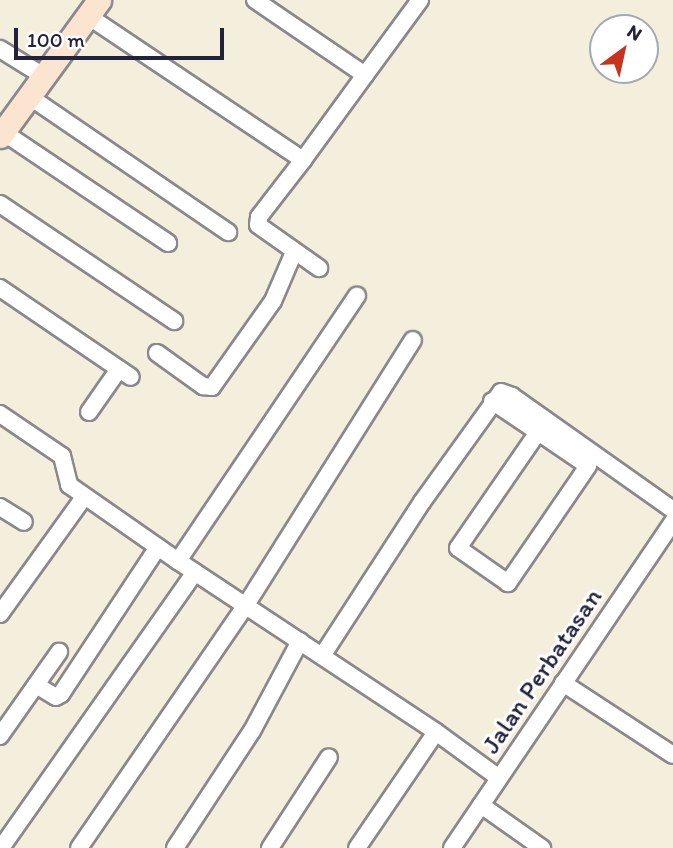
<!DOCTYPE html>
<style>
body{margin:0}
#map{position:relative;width:673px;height:848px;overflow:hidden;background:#f4efdd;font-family:Itim,sans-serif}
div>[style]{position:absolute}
.roads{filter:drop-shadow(2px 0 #8b888c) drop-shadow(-2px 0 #8b888c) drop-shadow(0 2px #8b888c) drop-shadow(0 -2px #8b888c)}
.street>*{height:16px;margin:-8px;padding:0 8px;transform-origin:8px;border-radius:8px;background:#fff}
.secondary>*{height:23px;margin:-11.5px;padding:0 11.5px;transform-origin:11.5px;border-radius:11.5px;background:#fce5d0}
span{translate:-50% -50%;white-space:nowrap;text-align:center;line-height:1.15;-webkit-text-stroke:6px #fff;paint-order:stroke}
.street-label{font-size:26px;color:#22223b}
.north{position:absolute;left:589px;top:14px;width:70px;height:70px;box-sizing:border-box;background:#fff;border:2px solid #a7a7b1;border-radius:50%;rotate:33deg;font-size:19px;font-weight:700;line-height:28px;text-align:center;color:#22223b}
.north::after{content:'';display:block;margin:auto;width:24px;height:32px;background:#c8321e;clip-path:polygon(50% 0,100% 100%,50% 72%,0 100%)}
.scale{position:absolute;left:14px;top:28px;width:210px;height:32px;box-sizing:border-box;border:4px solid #22223b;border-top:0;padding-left:9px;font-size:21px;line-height:24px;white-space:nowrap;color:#22223b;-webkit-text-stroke:5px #fff;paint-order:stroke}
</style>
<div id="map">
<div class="roads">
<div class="street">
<i style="left:255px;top:0;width:133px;rotate:34.3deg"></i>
<i style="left:365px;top:75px;width:105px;rotate:126.1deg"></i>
<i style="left:88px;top:16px;width:259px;rotate:33.8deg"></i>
<i style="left:303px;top:160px;width:72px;rotate:127.7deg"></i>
<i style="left:259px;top:217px;width:8px;rotate:97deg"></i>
<i style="left:258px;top:225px;width:75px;rotate:35.2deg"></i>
<i style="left:0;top:49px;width:53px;rotate:31.9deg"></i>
<i style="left:365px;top:75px;width:93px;rotate:-53.7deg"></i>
<i style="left:30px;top:97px;width:240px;rotate:34.3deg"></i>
<i style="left:3px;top:132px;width:199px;rotate:33.9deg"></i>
<i style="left:0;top:204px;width:210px;rotate:33.9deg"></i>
<i style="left:0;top:288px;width:158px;rotate:34.2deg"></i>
<i style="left:157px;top:353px;width:57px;rotate:35.7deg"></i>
<i style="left:203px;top:386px;width:9px;rotate:6deg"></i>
<i style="left:212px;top:387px;width:105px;rotate:-54.7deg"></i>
<i style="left:273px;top:301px;width:53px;rotate:-66.8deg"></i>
<i style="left:492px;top:401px;width:55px;rotate:34deg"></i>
<i style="left:538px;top:432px;width:60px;rotate:34.2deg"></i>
<i style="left:588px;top:466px;width:142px;rotate:124.4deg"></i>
<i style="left:508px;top:583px;width:61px;rotate:-145deg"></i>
<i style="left:458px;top:548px;width:141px;rotate:-55.4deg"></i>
<i style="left:89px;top:412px;width:52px;rotate:-55.1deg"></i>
<i style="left:0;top:414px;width:75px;rotate:34.1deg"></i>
<i style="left:62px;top:456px;width:30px;rotate:76deg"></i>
<i style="left:69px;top:485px;width:133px;rotate:34.9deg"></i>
<i style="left:178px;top:561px;width:320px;rotate:-56deg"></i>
<i style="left:0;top:507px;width:28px;rotate:32deg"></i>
<i style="left:178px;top:561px;width:310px;rotate:33.5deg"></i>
<i style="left:436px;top:732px;width:78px;rotate:36.1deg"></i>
<i style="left:0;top:614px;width:144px;rotate:-54.3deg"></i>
<i style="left:322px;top:656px;width:184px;rotate:-57deg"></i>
<i style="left:422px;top:502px;width:135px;rotate:-54.3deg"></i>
<i style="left:501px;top:392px;width:12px;rotate:20deg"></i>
<i style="left:512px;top:396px;width:197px;rotate:35.3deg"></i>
<i style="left:563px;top:683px;width:131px;rotate:33.2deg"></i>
<i style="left:36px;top:685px;width:23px;rotate:31deg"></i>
<i style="left:56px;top:697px;width:6px;rotate:-31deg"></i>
<i style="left:61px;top:694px;width:176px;rotate:-56.6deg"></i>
<i style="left:0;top:736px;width:103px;rotate:-54.9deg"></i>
<i style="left:481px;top:805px;width:75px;rotate:35.2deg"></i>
<i style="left:1px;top:848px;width:337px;rotate:-54.9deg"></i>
<i style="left:79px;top:848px;width:295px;rotate:-55.5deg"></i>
<i style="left:246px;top:605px;width:313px;rotate:-57.8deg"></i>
<i style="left:175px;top:848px;width:140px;rotate:-56.7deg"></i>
<i style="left:252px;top:731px;width:102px;rotate:-61.9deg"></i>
<i style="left:270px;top:848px;width:108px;rotate:-57deg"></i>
<i style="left:357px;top:848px;width:140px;rotate:-55.7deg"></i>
<i style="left:452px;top:848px;width:395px;rotate:-55.9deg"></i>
</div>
<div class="secondary">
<i style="left:0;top:136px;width:168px;rotate:-53.9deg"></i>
</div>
</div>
<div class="street-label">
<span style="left:542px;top:671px;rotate:-56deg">Jalan Perbatasan</span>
</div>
<div class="north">N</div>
<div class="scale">100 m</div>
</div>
